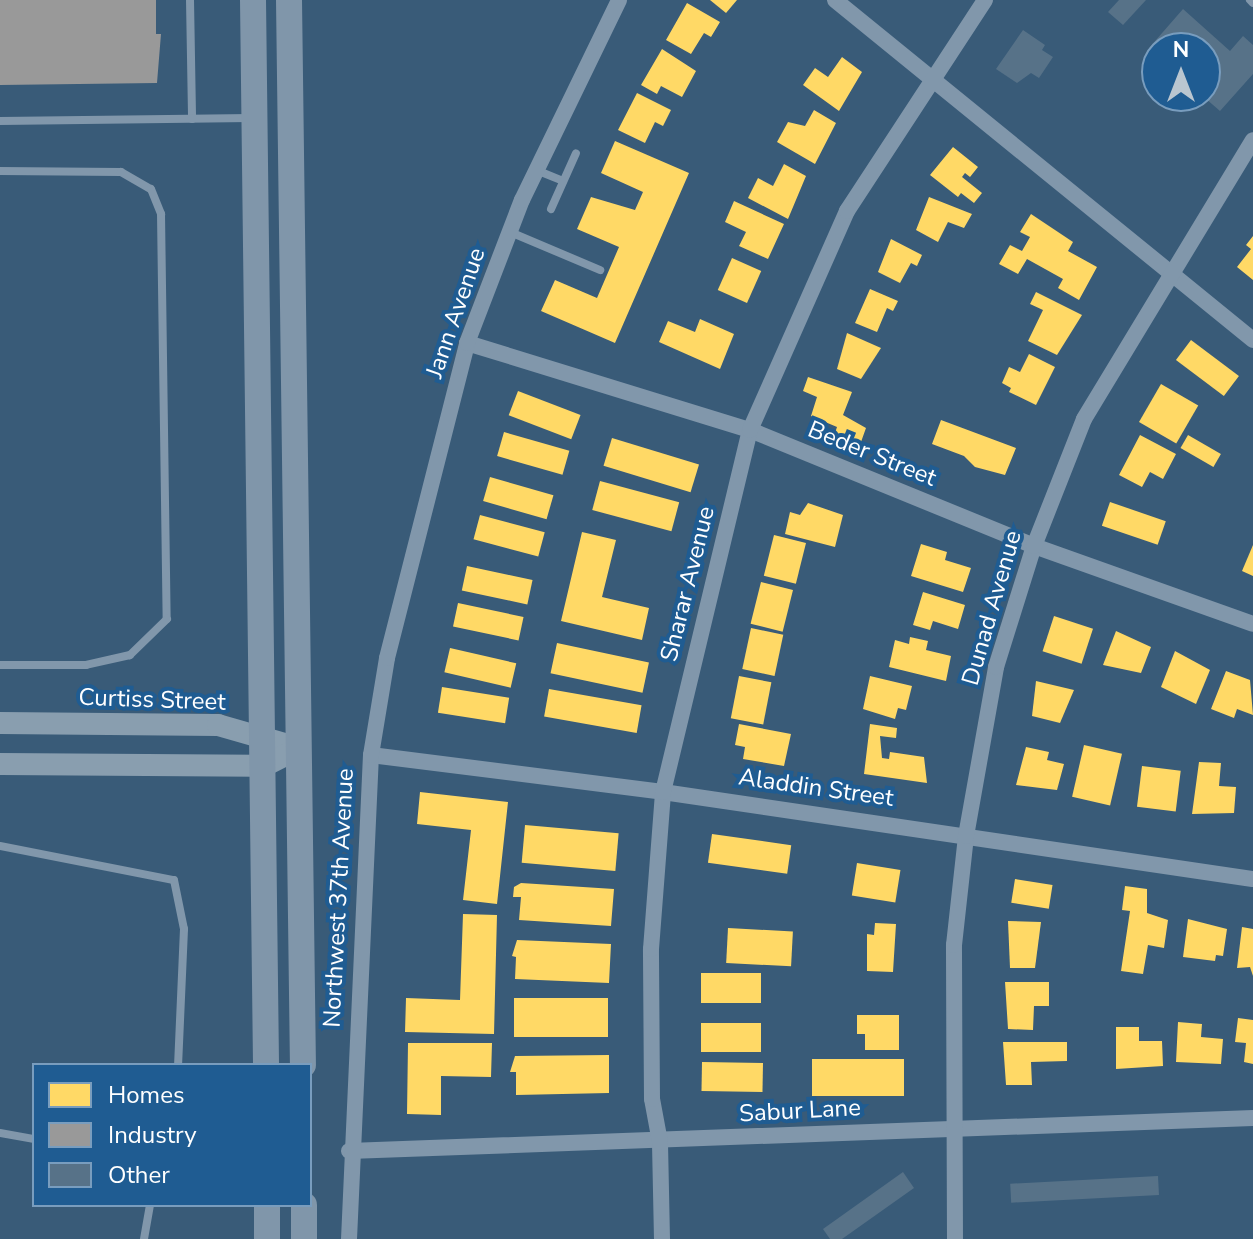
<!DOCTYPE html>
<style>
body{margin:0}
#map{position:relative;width:1253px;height:1239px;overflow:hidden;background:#395b78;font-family:"Nunito Sans",sans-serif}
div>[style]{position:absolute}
.homes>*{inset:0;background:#ffd966;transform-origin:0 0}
.industry>*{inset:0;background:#999}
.building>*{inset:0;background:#577288;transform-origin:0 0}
.lane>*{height:8px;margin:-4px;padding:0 4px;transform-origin:4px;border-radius:4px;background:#8197ab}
.street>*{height:16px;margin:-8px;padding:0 8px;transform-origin:8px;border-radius:8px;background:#8197ab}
.secondary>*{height:22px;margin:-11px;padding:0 11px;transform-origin:11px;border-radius:11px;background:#899eaf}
.primary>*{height:26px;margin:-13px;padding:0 13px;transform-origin:13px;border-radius:13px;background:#8096aa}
span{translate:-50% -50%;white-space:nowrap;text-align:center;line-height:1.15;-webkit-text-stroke:8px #1f5c92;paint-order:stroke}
.street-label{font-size:24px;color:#fff}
.legend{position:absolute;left:32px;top:1063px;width:280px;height:144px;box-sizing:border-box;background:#1f5c92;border:2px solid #799dbe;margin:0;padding:10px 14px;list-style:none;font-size:24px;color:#fff}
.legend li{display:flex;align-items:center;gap:16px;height:40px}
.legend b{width:40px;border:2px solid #799dbe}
.north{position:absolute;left:1141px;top:32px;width:80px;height:80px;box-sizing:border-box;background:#1f5c92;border:2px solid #799dbe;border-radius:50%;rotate:0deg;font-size:22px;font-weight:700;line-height:32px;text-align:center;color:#fff}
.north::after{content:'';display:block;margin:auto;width:28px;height:36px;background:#bac6d0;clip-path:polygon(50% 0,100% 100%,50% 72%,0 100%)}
</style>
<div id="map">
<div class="homes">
<i style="clip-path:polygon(710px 0,737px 0,726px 13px)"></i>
<i style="clip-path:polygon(687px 3px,720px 22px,711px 37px,704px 33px,691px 54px,666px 40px)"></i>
<i style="clip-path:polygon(662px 49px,696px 71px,682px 97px,661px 86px,657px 94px,641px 85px)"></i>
<i style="clip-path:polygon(842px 57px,862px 72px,839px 111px,803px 85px,815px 68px,828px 77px)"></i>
<i style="clip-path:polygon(637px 93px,671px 110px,663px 126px,655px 122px,645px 143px,618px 130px)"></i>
<i style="clip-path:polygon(814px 110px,836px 123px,815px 164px,777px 142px,788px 122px,805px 126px)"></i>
<i style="clip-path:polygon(615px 141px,689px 173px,615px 343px,541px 311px,555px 280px,597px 298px,619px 247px,577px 229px,591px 197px,635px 210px,643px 192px,601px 173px)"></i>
<i style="clip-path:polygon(953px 147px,978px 167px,970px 177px,965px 173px,962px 177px,982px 193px,974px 203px,961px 193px,958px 197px,930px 175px)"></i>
<i style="clip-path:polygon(784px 164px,806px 176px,788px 219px,748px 198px,758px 178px,773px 186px)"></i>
<i style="clip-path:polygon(929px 197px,972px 214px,964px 228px,948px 222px,938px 242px,916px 230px)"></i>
<i style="clip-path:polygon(734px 201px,784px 224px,768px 259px,739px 246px,746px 232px,725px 222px)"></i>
<i style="clip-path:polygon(1031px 214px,1073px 242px,1068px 251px,1097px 267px,1079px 300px,1058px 288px,1063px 279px,1027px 259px,1018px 274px,999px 264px,1010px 245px,1022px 251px,1030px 237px,1020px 232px)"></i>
<i style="clip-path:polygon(1253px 236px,1253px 280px,1237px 267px,1251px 249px,1246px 245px)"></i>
<i style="clip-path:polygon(891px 239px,922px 255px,917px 266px,911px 263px,900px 283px,878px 272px)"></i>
<i style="left:732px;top:258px;width:32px;height:35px;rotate:24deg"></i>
<i style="clip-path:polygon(870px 289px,898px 301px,893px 311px,887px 308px,877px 332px,855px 323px)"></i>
<i style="clip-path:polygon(1036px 292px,1082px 315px,1057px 355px,1028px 341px,1043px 310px,1030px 304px)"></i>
<i style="clip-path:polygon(700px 319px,734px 334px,720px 369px,659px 342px,668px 321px,695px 332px)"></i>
<i style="clip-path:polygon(847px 333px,881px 348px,861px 379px,837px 369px)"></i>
<i style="left:1191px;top:340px;width:60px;height:25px;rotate:37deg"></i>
<i style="clip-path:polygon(1029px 354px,1055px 367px,1036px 405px,1009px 392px,1011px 388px,1002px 383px,1009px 367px,1020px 372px)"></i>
<i style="clip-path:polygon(808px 377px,852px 392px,843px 415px,866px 428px,861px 442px,835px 433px,837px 427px,811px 416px,817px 397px,803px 391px)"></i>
<i style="left:1161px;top:384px;width:43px;height:44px;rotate:30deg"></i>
<i style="left:518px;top:391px;width:67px;height:26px;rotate:21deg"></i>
<i style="clip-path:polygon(941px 420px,1016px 448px,1005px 475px,975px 467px,964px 456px,932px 444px)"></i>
<i style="left:504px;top:432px;width:68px;height:25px;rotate:16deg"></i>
<i style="clip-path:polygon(1140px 435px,1176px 454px,1163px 479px,1150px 472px,1142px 487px,1119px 475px)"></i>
<i style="left:1188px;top:435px;width:38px;height:15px;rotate:30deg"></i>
<i style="left:612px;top:438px;width:91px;height:29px;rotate:17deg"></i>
<i style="left:490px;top:477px;width:66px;height:25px;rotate:16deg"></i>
<i style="left:600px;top:481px;width:82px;height:30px;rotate:15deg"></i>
<i style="left:1110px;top:502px;width:59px;height:25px;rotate:19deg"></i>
<i style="clip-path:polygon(808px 503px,843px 515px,835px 547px,785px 534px,790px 512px,800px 515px)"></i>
<i style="left:480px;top:515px;width:67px;height:25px;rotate:15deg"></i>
<i style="clip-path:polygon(582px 532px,616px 540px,602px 597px,649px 608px,642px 640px,561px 621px)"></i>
<i style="left:774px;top:535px;width:33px;height:42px;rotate:14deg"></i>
<i style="clip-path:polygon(921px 544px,947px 552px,945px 560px,971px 568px,963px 592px,911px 576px)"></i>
<i style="clip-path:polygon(1253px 545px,1253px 576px,1242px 571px)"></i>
<i style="left:467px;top:566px;width:67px;height:25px;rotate:12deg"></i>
<i style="left:761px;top:582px;width:33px;height:43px;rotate:14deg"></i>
<i style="clip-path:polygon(923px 592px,965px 605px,958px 629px,933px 621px,930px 630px,913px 625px)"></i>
<i style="left:458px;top:603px;width:67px;height:24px;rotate:12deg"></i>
<i style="left:1054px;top:616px;width:41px;height:37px;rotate:18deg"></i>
<i style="left:751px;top:628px;width:33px;height:42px;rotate:12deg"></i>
<i style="clip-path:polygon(1116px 631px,1151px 647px,1141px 673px,1103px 665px)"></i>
<i style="clip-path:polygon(910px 637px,928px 641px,926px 650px,951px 656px,946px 681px,889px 667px,895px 640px,909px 644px)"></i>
<i style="left:557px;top:643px;width:94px;height:31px;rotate:12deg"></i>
<i style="left:450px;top:648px;width:68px;height:25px;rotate:13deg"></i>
<i style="clip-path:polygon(1175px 651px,1210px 670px,1196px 704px,1161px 687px)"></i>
<i style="clip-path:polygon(1226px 671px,1250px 680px,1253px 715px,1237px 709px,1234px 718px,1211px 709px)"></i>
<i style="left:739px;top:676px;width:33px;height:43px;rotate:11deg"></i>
<i style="clip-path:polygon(870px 676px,912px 686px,906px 710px,898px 708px,895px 719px,863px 709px)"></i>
<i style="clip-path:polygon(1036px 681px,1074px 690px,1060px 723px,1032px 716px)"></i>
<i style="left:442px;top:687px;width:68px;height:26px;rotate:9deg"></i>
<i style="left:549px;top:689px;width:94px;height:28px;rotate:10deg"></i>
<i style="clip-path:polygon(739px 724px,791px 734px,784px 766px,743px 759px,745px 747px,735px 745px)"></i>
<i style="clip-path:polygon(870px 724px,897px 728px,896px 738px,880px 736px,882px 758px,889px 759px,890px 752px,924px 757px,927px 783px,864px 774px)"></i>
<i style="left:1084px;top:745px;width:39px;height:53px;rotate:13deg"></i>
<i style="clip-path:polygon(1026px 747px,1049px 752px,1047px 760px,1064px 764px,1057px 790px,1016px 785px)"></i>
<i style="clip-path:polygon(1199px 762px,1221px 763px,1219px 786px,1236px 787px,1234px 813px,1192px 814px)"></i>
<i style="left:1142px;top:766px;width:39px;height:41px;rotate:7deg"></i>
<i style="clip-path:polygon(420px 792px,508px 802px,497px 904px,463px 900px,471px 830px,417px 824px)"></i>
<i style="left:525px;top:825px;width:94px;height:38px;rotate:5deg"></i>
<i style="left:712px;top:834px;width:80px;height:29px;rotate:8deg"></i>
<i style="left:857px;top:863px;width:44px;height:33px;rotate:9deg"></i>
<i style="left:1015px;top:879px;width:38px;height:24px;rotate:9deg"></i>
<i style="clip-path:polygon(521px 883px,614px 889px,611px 926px,519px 920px,521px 897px,513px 897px,514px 887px)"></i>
<i style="clip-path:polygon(1125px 886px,1147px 889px,1147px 913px,1168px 920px,1164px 948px,1148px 945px,1143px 974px,1121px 971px,1130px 911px,1122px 910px)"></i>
<i style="clip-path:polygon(463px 914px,497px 915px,494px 1034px,405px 1032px,406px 998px,460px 1000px)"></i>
<i style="clip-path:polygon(1188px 919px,1227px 929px,1223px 956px,1216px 955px,1215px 961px,1183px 957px)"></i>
<i style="clip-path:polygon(1008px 921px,1041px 922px,1035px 968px,1010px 968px)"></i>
<i style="clip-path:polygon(875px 923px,896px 924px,893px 972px,867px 971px,867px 934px,874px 935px)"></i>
<i style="clip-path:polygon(1242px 927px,1253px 929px,1253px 976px,1250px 967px,1237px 968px)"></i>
<i style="left:728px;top:928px;width:65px;height:35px;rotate:3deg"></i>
<i style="clip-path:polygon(517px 940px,611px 944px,609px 983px,515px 979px,516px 957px,512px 956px)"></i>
<i style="left:701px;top:973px;width:60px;height:30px"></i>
<i style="clip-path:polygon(1005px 982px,1049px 982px,1049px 1006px,1034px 1006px,1033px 1030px,1008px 1029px)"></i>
<i style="left:514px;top:998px;width:94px;height:39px"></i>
<i style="clip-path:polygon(857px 1015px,899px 1015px,899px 1050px,865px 1050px,865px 1034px,857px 1034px)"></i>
<i style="clip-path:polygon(1238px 1018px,1253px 1020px,1253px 1064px,1244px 1062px,1246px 1043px,1235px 1042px)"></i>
<i style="clip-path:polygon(1178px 1022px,1202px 1024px,1201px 1037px,1223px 1039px,1221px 1064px,1176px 1062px)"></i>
<i style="left:701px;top:1023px;width:60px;height:29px"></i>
<i style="clip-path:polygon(1116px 1027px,1139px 1027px,1139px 1041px,1162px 1041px,1163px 1066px,1116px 1069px)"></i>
<i style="clip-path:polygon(1003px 1042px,1067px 1042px,1067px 1061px,1031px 1062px,1032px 1085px,1006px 1085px)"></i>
<i style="clip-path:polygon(408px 1043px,492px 1043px,491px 1077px,441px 1076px,441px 1115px,407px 1114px)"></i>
<i style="clip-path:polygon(609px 1055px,609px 1093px,516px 1095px,516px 1072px,510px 1072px,515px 1056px)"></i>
<i style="left:904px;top:1059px;width:37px;height:92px;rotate:90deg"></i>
<i style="left:702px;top:1062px;width:61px;height:29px;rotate:1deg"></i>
</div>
<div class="industry">
<i style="clip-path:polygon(0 0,156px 0,156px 34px,161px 34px,157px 83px,0 85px)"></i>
</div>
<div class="building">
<i style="clip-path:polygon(1119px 0,1146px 0,1123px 25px,1108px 12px)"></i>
<i style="clip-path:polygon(1183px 9px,1230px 51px,1243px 36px,1253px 45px,1253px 74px,1220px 111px,1205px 98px,1205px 48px,1157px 48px,1157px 55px,1149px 48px)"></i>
<i style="clip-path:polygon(1023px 30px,1045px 45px,1042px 50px,1053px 57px,1039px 78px,1031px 73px,1017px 83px,996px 69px)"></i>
<i style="clip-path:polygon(903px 1172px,914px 1188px,842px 1239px,830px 1239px,823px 1229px)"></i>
<i style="left:1158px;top:1176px;width:19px;height:148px;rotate:87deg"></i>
</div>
<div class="lane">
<i style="left:190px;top:0;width:119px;rotate:89deg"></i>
<i style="left:1250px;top:0;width:4px;rotate:45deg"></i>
<i style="left:0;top:121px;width:251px;rotate:-0.7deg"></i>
<i style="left:536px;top:170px;width:29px;rotate:22deg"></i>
<i style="left:0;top:171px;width:121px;rotate:0.5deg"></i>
<i style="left:121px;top:172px;width:34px;rotate:30deg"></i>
<i style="left:151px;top:189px;width:27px;rotate:68deg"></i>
<i style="left:161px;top:214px;width:405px;rotate:89.2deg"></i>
<i style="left:167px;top:619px;width:52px;rotate:135.8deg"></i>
<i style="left:130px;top:655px;width:45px;rotate:167.2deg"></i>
<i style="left:86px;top:665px;width:86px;rotate:180deg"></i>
<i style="left:551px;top:209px;width:61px;rotate:-65.9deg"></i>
<i style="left:510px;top:232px;width:98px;rotate:22.9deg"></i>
<i style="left:0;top:846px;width:177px;rotate:11.1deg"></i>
<i style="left:174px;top:880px;width:50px;rotate:78.5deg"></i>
<i style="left:184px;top:929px;width:136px;rotate:92.5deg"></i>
<i style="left:0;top:1133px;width:35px;rotate:10deg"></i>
<i style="left:144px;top:1239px;width:35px;rotate:-80deg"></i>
</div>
<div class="street">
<i style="left:835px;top:0;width:539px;rotate:39.12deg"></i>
<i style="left:467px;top:343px;width:296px;rotate:17.1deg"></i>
<i style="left:750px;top:430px;width:307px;rotate:22.2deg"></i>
<i style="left:1034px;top:546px;width:232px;rotate:19.6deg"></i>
<i style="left:371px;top:755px;width:294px;rotate:7.2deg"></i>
<i style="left:663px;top:792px;width:596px;rotate:8.39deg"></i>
<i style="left:349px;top:1151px;width:905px;rotate:-2.09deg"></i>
<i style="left:349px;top:1239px;width:484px;rotate:-87.4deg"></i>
<i style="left:371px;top:755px;width:98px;rotate:-80.6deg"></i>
<i style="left:387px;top:658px;width:325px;rotate:-75.7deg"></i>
<i style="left:467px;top:343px;width:153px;rotate:-69deg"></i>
<i style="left:522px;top:200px;width:222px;rotate:-64.1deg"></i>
<i style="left:662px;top:1239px;width:97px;rotate:-91.2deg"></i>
<i style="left:660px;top:1142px;width:44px;rotate:-100.5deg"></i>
<i style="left:652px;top:1099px;width:150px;rotate:-90.4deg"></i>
<i style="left:651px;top:949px;width:157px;rotate:-85.6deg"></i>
<i style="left:663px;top:792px;width:372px;rotate:-76.5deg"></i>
<i style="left:750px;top:430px;width:240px;rotate:-66.1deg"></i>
<i style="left:847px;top:211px;width:252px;rotate:-56.8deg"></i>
<i style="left:955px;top:1239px;width:294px;rotate:-90.2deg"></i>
<i style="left:954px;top:945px;width:110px;rotate:-83.7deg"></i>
<i style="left:966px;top:836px;width:172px;rotate:-79.9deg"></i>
<i style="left:996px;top:667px;width:127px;rotate:-72.6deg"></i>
<i style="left:1034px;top:546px;width:136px;rotate:-68.5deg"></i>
<i style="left:1084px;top:419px;width:326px;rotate:-58.8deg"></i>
</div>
<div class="secondary">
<i style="left:0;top:723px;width:218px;rotate:0.5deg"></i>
<i style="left:218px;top:725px;width:84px;rotate:15.9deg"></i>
<i style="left:0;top:764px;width:264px;rotate:0.4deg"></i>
<i style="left:264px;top:766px;width:39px;rotate:-27deg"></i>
</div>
<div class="primary">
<i style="left:253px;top:0;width:1065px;rotate:89.3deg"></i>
<i style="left:289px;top:0;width:1065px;rotate:89.25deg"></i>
<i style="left:267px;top:1205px;width:34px;rotate:90deg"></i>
<i style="left:304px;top:1205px;width:34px;rotate:90deg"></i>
</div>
<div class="street-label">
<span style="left:456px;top:313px;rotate:-71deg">Jann Avenue</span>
<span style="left:872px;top:454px;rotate:22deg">Beder Street</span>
<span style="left:688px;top:584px;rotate:-76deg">Sharar Avenue</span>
<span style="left:992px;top:608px;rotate:-74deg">Dunad Avenue</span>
<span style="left:152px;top:700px;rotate:2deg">Curtiss Street</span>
<span style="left:816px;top:788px;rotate:8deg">Aladdin Street</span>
<span style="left:339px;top:898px;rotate:-87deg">Northwest 37th Avenue</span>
<span style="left:800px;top:1111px;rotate:-3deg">Sabur Lane</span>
</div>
<ul class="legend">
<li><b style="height:22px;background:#ffd966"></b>Homes</li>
<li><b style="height:22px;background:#999"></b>Industry</li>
<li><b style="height:22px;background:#577288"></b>Other</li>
</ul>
<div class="north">N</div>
</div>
